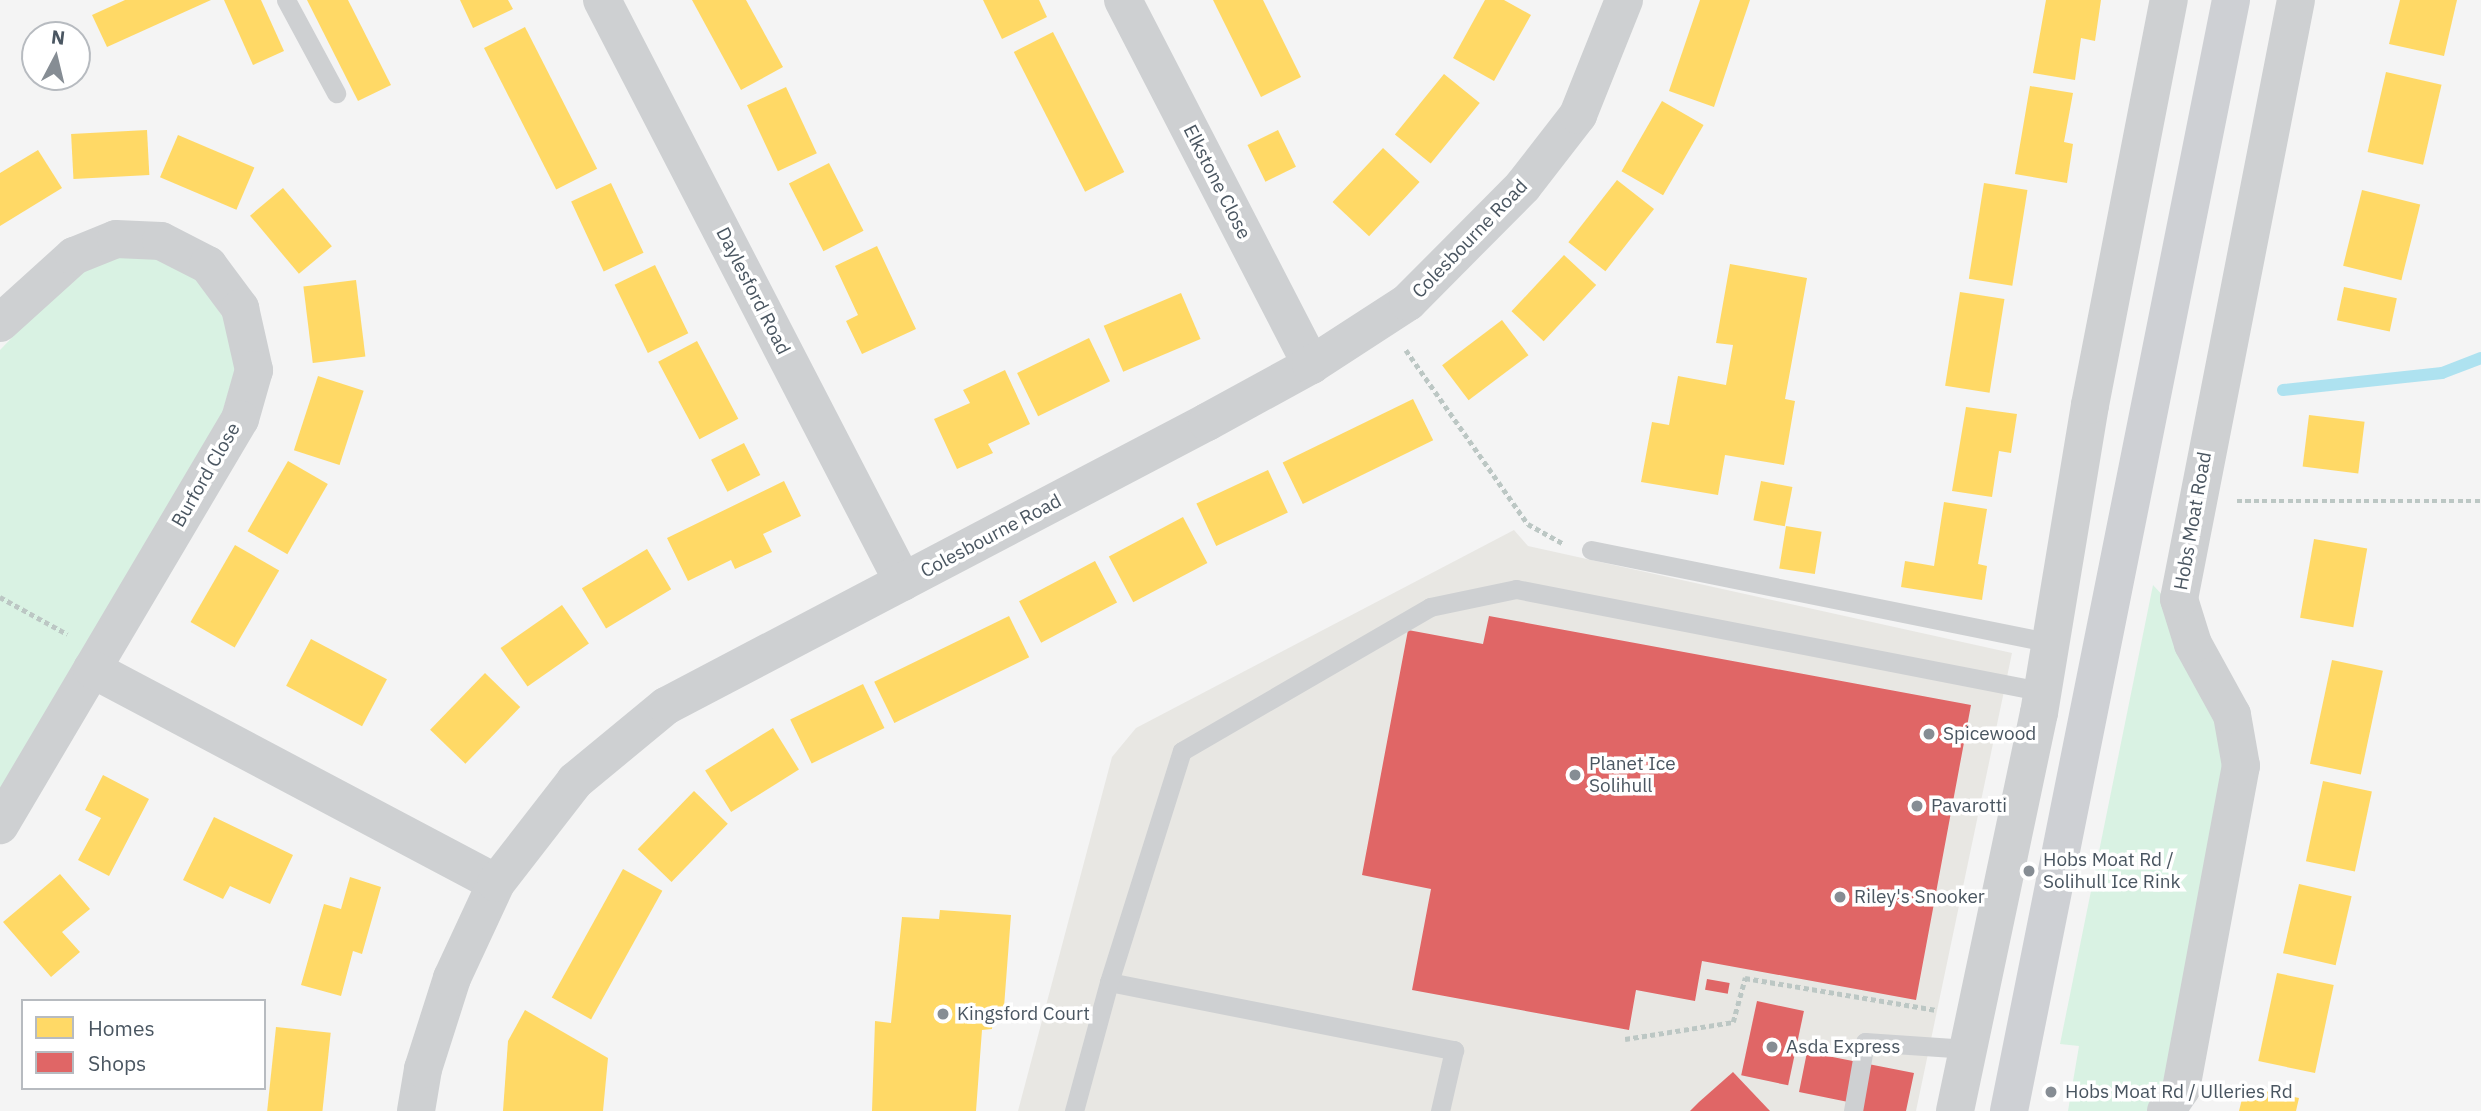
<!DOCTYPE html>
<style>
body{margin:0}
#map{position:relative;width:2481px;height:1111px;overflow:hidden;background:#f4f4f4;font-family:"IBM Plex Sans",sans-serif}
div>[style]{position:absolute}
.commercial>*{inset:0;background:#e8e7e3}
.green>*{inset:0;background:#d9f2e3}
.homes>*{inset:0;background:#ffd966;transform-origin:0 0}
.shops>*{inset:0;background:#e06666;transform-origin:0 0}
.stream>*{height:12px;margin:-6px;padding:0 6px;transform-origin:6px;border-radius:6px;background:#aee2f0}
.path>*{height:4.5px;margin-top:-2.25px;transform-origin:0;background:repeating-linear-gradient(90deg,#bcc7c4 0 5px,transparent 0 8.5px)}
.lane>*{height:19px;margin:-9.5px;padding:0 9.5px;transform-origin:9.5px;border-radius:9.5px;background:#ced0d2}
.street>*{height:38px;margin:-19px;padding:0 19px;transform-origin:19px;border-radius:19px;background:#ced0d2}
.secondary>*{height:38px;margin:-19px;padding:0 19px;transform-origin:19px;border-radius:19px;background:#ced0d4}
.dots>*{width:19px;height:19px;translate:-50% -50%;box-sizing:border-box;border:4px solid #fff;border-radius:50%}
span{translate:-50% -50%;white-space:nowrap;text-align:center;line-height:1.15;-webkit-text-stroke:7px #fff;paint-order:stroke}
.street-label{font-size:19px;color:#4a5661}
.poi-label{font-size:19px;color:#4a5661}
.left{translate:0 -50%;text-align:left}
.legend{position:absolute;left:21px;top:999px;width:245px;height:91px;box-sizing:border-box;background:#fff;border:2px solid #b7bbc0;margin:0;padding:9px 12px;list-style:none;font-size:21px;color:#4a5661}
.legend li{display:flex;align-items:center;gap:14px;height:35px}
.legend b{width:35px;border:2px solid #b7bbc0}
.north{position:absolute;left:21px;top:21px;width:70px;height:70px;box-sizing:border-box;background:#fff;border:2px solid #b7bbc0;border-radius:50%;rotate:7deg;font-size:19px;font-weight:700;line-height:28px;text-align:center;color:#4a5661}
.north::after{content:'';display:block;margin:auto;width:24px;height:32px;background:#868d94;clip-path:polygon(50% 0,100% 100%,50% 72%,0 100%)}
</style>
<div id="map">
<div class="commercial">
<i style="clip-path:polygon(1514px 530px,1528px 546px,2012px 653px,1916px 1111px,1018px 1111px,1112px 757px,1136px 728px)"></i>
</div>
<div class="green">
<i style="clip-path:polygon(131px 255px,165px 260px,195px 276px,231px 329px,237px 363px,219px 424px,0 794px,0 350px,51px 297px,97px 261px)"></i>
<i style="clip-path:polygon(2153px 585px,2167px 600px,2215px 706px,2231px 763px,2161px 1095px,2147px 1111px,2068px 1111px,2079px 1046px,2060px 1044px)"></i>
</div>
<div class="homes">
<i style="clip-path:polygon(125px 0,211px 0,107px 47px,92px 15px)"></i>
<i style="clip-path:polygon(224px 0,261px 0,284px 51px,253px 65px)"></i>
<i style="clip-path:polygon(307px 0,348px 0,391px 85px,358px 101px)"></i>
<i style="clip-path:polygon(460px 0,508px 0,513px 9px,473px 28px)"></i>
<i style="clip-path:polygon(692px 0,746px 0,783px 67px,741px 90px)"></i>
<i style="clip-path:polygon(983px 0,1039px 0,1047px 17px,1002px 39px)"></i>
<i style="clip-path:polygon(1213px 0,1263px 0,1301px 77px,1261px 97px)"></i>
<i style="clip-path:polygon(1485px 0,1504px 0,1531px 15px,1494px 81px,1453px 58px)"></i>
<i style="clip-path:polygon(1700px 0,1750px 0,1714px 107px,1669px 91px)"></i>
<i style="clip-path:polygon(2046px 0,2101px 0,2095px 41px,2081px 38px,2075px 80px,2033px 73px)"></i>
<i style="clip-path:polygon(2400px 0,2457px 0,2444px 56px,2389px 44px)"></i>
<i style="left:525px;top:27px;width:159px;height:46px;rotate:63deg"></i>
<i style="left:1053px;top:32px;width:157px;height:44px;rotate:63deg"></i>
<i style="left:2386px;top:72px;width:57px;height:82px;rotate:13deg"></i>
<i style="left:1444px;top:74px;width:46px;height:78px;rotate:39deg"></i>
<i style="clip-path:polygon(2030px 86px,2073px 93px,2064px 142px,2073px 144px,2067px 183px,2015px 174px)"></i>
<i style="left:786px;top:87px;width:73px;height:43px;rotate:65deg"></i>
<i style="left:1662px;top:101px;width:48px;height:81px;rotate:30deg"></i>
<i style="left:147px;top:130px;width:45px;height:76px;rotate:87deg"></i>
<i style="left:1278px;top:130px;width:41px;height:34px;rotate:64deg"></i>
<i style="left:178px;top:135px;width:83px;height:46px;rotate:23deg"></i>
<i style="left:1383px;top:148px;width:50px;height:74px;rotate:43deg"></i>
<i style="clip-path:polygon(38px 150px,62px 188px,0 226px,0 173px)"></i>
<i style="left:829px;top:163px;width:76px;height:45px;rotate:63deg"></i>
<i style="left:1617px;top:180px;width:47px;height:79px;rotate:38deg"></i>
<i style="left:611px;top:183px;width:77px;height:44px;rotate:65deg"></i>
<i style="left:1984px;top:183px;width:44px;height:97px;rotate:9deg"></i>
<i style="left:283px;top:188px;width:76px;height:43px;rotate:50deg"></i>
<i style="left:2362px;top:190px;width:60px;height:78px;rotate:14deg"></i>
<i style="clip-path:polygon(877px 246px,916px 329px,862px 354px,846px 321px,858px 315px,835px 266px)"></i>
<i style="left:1564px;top:255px;width:44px;height:77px;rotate:43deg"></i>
<i style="clip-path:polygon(1730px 264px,1807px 278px,1785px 399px,1795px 401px,1784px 465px,1725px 455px,1718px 495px,1641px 482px,1652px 422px,1669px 425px,1678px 376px,1726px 385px,1733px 345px,1716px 343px)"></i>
<i style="left:655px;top:265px;width:76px;height:45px;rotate:64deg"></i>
<i style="left:356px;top:280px;width:77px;height:53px;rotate:83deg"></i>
<i style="left:2344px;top:287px;width:54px;height:34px;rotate:12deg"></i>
<i style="left:1960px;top:292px;width:45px;height:95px;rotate:9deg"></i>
<i style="left:1181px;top:293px;width:50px;height:84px;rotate:67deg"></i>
<i style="left:1502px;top:320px;width:44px;height:75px;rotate:53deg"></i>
<i style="left:1089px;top:338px;width:48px;height:80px;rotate:64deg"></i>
<i style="left:697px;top:341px;width:88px;height:44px;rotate:62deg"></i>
<i style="clip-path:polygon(1005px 370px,1030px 424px,988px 444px,993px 453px,957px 469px,934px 419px,970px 403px,963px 390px)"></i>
<i style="left:318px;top:376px;width:48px;height:78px;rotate:18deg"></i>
<i style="left:1413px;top:399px;width:46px;height:145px;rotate:64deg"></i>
<i style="clip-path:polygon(1966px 407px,2017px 414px,2011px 453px,1999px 451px,1992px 497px,1952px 491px)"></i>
<i style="left:2309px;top:415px;width:56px;height:52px;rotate:7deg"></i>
<i style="left:744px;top:443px;width:36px;height:37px;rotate:63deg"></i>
<i style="left:288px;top:461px;width:46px;height:81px;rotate:30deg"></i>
<i style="left:1268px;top:470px;width:47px;height:79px;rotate:65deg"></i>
<i style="clip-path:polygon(784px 481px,801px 516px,763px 534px,772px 552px,735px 569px,731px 560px,688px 581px,667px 538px)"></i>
<i style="left:1761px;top:481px;width:32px;height:40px;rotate:11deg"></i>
<i style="clip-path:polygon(1944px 502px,1987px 509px,1978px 564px,1987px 566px,1982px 600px,1901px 587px,1905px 561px,1934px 566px)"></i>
<i style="left:1183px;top:517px;width:52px;height:84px;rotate:62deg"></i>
<i style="left:1786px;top:526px;width:36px;height:43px;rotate:9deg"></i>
<i style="left:2314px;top:539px;width:54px;height:80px;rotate:10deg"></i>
<i style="left:235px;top:545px;width:51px;height:89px;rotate:30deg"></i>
<i style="left:647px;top:549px;width:47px;height:76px;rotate:59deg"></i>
<i style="left:1095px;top:561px;width:47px;height:86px;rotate:62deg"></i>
<i style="left:562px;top:605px;width:47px;height:75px;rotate:55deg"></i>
<i style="left:1009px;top:616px;width:46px;height:150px;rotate:64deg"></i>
<i style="left:311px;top:639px;width:86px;height:53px;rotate:28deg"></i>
<i style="left:2332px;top:660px;width:52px;height:106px;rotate:12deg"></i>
<i style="left:485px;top:673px;width:49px;height:79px;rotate:44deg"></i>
<i style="left:863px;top:684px;width:49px;height:81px;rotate:64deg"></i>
<i style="left:773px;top:728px;width:49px;height:80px;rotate:58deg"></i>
<i style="clip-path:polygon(103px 775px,149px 799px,109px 876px,78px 860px,101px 818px,85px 810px)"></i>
<i style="left:2323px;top:781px;width:50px;height:82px;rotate:12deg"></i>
<i style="left:694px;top:791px;width:47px;height:81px;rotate:44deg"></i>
<i style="clip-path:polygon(214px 817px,293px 855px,270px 904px,230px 886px,223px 899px,183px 880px)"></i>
<i style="left:623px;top:869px;width:45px;height:147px;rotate:29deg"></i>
<i style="clip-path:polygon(60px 874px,90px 909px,62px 932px,80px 952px,51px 977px,3px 922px)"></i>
<i style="clip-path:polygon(350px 877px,381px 887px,362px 954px,353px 951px,341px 996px,301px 985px,324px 904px,341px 909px)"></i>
<i style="left:2299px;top:884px;width:54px;height:71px;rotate:13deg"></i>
<i style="clip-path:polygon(940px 910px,1011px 915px,1004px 1007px,994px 1007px,992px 1029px,982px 1030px,976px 1111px,872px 1111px,875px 1021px,891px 1023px,902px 917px,939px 919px)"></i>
<i style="left:2277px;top:973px;width:58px;height:90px;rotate:12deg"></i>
<i style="clip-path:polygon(525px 1010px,608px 1058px,603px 1111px,503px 1111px,508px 1041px)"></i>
<i style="left:276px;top:1027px;width:55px;height:85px;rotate:6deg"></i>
<i style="clip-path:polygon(2245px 1087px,2299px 1098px,2296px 1111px,2239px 1111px)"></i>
</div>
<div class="shops">
<i style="clip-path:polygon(1489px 616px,1971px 705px,1916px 1000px,1702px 961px,1695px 1001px,1636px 990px,1629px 1030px,1412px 990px,1431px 889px,1362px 875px,1408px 630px,1483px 644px)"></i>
<i style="left:1707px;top:979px;width:23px;height:11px;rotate:10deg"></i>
<i style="left:1757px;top:1001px;width:48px;height:76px;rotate:12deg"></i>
<i style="clip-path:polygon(1807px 1052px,1914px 1073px,1906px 1111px,1861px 1111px,1863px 1105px,1799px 1092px)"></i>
<i style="clip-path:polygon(1733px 1072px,1770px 1111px,1690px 1111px,1699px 1102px)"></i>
</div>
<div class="stream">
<i style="left:2283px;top:390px;width:160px;rotate:-6.1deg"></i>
<i style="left:2442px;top:373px;width:42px;rotate:-21deg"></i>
</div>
<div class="path">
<i style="left:1406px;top:350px;width:213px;rotate:55deg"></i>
<i style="left:1528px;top:524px;width:41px;rotate:29.1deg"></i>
<i style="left:2237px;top:501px;width:244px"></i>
<i style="left:0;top:597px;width:77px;rotate:28.9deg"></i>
<i style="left:1625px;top:1039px;width:109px;rotate:-8.9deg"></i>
<i style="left:1733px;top:1022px;width:46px;rotate:-74.7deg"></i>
<i style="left:1745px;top:978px;width:194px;rotate:9.5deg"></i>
</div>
<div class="lane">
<i style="left:286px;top:0;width:106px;rotate:61.7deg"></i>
<i style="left:1591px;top:550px;width:467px;rotate:11.4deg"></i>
<i style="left:1109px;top:982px;width:352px;rotate:11.2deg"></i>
<i style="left:1454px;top:1050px;width:63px;rotate:102.9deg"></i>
<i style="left:1074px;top:1111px;width:134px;rotate:-74.8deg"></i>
<i style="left:1109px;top:982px;width:242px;rotate:-72.5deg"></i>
<i style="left:1182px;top:751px;width:287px;rotate:-30.1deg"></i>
<i style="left:1430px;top:607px;width:88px;rotate:-11.8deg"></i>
<i style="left:1516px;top:589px;width:534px;rotate:11.02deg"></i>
<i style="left:1853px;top:1111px;width:70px;rotate:-80.1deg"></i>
<i style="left:1865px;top:1042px;width:103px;rotate:3.9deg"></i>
</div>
<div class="street">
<i style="left:602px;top:0;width:655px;rotate:62.65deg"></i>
<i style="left:1123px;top:0;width:411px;rotate:62.7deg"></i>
<i style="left:0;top:323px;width:100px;rotate:-42.2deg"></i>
<i style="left:74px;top:256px;width:45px;rotate:-22deg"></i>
<i style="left:116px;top:239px;width:45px;rotate:2.5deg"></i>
<i style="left:161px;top:241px;width:53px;rotate:27.1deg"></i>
<i style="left:208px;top:265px;width:54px;rotate:53.3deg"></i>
<i style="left:240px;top:308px;width:64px;rotate:77.3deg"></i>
<i style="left:254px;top:370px;width:51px;rotate:105.9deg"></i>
<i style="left:240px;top:419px;width:472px;rotate:120.6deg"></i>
<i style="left:92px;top:669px;width:457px;rotate:27.9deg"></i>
<i style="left:416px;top:1111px;width:43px;rotate:-80.5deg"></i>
<i style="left:423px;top:1069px;width:96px;rotate:-72.3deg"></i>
<i style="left:452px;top:978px;width:105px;rotate:-65.1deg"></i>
<i style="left:496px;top:883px;width:129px;rotate:-52.2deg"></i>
<i style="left:575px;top:781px;width:118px;rotate:-39.5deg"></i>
<i style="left:666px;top:706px;width:611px;rotate:-27.7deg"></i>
<i style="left:1207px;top:422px;width:119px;rotate:-28.7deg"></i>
<i style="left:1311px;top:365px;width:116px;rotate:-33deg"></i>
<i style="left:1408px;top:302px;width:163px;rotate:-45.2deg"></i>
<i style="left:1523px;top:186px;width:90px;rotate:-52.2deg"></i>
<i style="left:1578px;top:115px;width:124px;rotate:-68.2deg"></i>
<i style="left:1955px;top:1111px;width:407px;rotate:-78.1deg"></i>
<i style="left:2039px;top:713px;width:312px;rotate:-80.6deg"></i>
<i style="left:2090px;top:405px;width:413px;rotate:-79deg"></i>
<i style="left:2166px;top:1111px;width:27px;rotate:-56deg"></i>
<i style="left:2181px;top:1089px;width:329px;rotate:-79.5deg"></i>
<i style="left:2241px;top:766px;width:52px;rotate:-100deg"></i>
<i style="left:2232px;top:715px;width:81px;rotate:-118.8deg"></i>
<i style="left:2193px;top:644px;width:47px;rotate:-107.3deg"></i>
<i style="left:2179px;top:599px;width:610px;rotate:-78.95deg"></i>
</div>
<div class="secondary">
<i style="left:2009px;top:1111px;width:1133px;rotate:-78.7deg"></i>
</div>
<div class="dots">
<i style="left:1929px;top:734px;background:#868d94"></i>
<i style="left:1575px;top:775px;background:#868d94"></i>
<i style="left:1917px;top:806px;background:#868d94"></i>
<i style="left:2029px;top:871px;background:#868d94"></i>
<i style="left:1840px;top:897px;background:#868d94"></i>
<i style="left:943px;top:1014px;background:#868d94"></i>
<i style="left:1772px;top:1047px;background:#868d94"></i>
<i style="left:2051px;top:1092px;background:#868d94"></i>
</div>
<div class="street-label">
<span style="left:1217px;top:182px;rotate:63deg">Elkstone Close</span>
<span style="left:1470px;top:239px;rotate:-46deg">Colesbourne Road</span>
<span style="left:753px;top:291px;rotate:63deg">Daylesford Road</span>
<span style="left:206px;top:475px;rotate:-60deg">Burford Close</span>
<span style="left:2193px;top:521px;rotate:-80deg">Hobs Moat Road</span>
<span style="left:991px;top:536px;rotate:-28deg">Colesbourne Road</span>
</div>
<div class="poi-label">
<span class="left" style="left:1943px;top:734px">Spicewood</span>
<span class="left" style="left:1589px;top:775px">Planet Ice<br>Solihull</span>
<span class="left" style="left:1931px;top:806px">Pavarotti</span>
<span class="left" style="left:2043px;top:871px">Hobs Moat Rd /<br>Solihull Ice Rink</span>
<span class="left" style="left:1854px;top:897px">Riley's Snooker</span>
<span class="left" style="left:957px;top:1014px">Kingsford Court</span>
<span class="left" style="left:1786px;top:1047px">Asda Express</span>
<span class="left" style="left:2065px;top:1092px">Hobs Moat Rd / Ulleries Rd</span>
</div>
<ul class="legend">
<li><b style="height:19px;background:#ffd966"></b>Homes</li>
<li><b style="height:19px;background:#e06666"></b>Shops</li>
</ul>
<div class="north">N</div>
</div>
